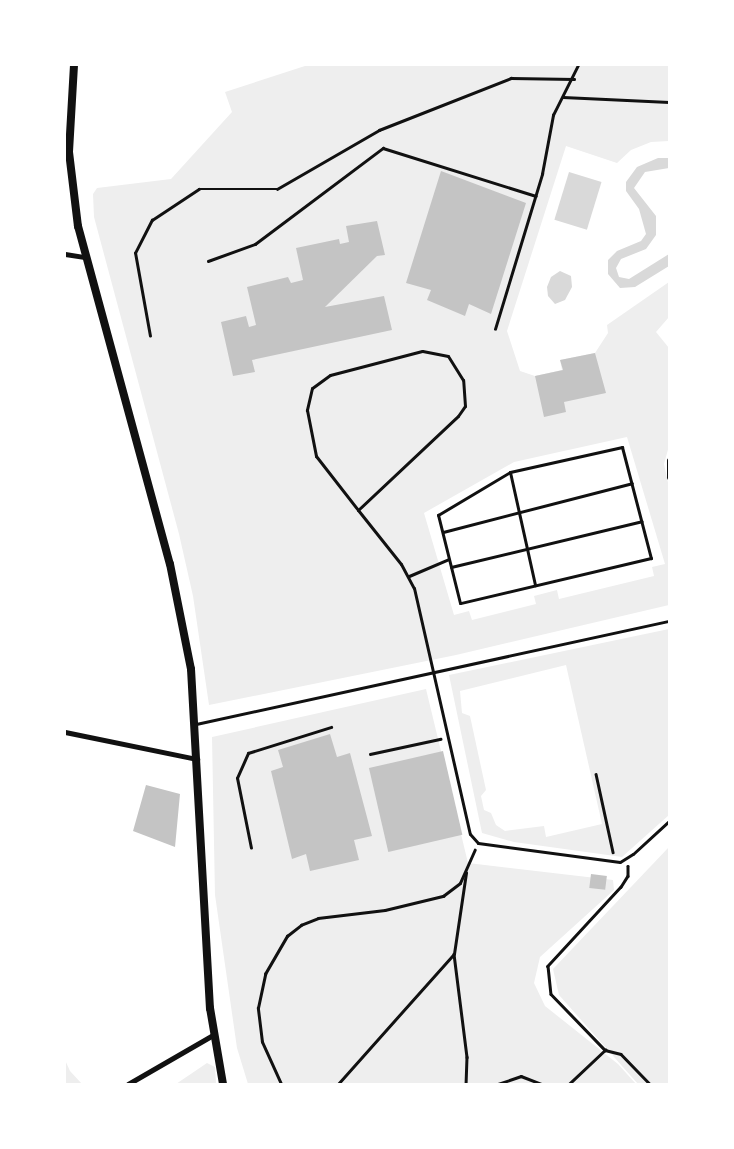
<!DOCTYPE html>
<style>
body{margin:0}
#map{position:relative;width:734px;height:1149px;overflow:hidden;background:#fff;font-family:Literata,serif}
div>[style]{position:absolute}
.green>*{inset:0;background:#eee}
.water>*{inset:0;background:#d9d9d9;transform-origin:0 0}
.building>*{inset:0;background:#c4c4c4;transform-origin:0 0}
.path>*{height:2.5px;margin:-1.25px;padding:0 1.25px;transform-origin:1.25px;border-radius:1.25px;background:#111}
.service>*{height:3px;margin:-1.5px;padding:0 1.5px;transform-origin:1.5px;border-radius:1.5px;background:#111}
.minor>*{height:5px;margin:-2.5px;padding:0 2.5px;transform-origin:2.5px;border-radius:2.5px;background:#111}
.tertiary>*{height:8px;margin:-4px;padding:0 4px;transform-origin:4px;border-radius:4px;background:#111}
span{translate:-50% -50%;white-space:nowrap;text-align:center;line-height:1.15;-webkit-text-stroke:4px #fff;paint-order:stroke}
.frame{position:absolute;inset:0;border:66px solid #fff;pointer-events:none}
</style>
<div id="map">
<div class="green">
<i style="clip-path:polygon(evenodd,308px 65px,669px 65px,669px 141px,651px 142px,631px 150px,617px 163px,566px 146px,507px 331px,520px 371px,535px 376px,562px 370px,560px 360px,595px 353px,608px 333px,607px 325px,669px 282px,669px 317px,656px 332px,669px 348px,669px 446px,664px 464px,669px 487px,669px 605px,456px 655px,209px 705px,193px 596px,179px 534px,94px 217px,93px 194px,97px 188px,171px 179px,232px 112px,225px 92px,308px 65px,627px 437px,665px 564px,652px 567px,654px 576px,559px 599px,557px 590px,534px 596px,536px 604px,472px 620px,469px 611px,454px 615px,424px 513px,514px 462px,627px 437px)"></i>
<i style="clip-path:polygon(evenodd,669px 629px,669px 815px,622px 857px,514px 842px,482px 833px,449px 675px,669px 629px,566px 665px,602px 824px,546px 837px,544px 826px,505px 831px,496px 825px,491px 813px,484px 810px,481px 796px,486px 790px,470px 716px,462px 713px,460px 691px,566px 665px)"></i>
<i style="clip-path:polygon(426px 689px,468px 863px,613px 880px,614px 890px,540px 957px,534px 983px,545px 1006px,618px 1064px,636px 1084px,248px 1084px,237px 1048px,215px 895px,212px 737px)"></i>
<i style="clip-path:polygon(669px 847px,669px 1084px,638px 1084px,559px 995px,553px 969px)"></i>
<i style="clip-path:polygon(65px 1060px,70px 1071px,82px 1084px,65px 1084px)"></i>
<i style="clip-path:polygon(207px 1063px,215px 1067px,216px 1084px,176px 1084px)"></i>
</div>
<div class="water">
<i style="clip-path:polygon(658px 158px,669px 158px,669px 168px,645px 172px,634px 188px,656px 216px,656px 235px,646px 249px,621px 259px,616px 268px,619px 277px,629px 279px,669px 254px,669px 266px,635px 287px,620px 288px,608px 274px,608px 260px,617px 251px,641px 241px,646px 234px,639px 209px,626px 191px,626px 182px,637px 167px)"></i>
<i style="left:569px;top:172px;width:34px;height:50px;rotate:17deg"></i>
<i style="clip-path:polygon(560px 271px,571px 276px,572px 287px,565px 300px,555px 304px,548px 296px,547px 287px,551px 277px)"></i>
</div>
<div class="building">
<i style="clip-path:polygon(441px 171px,526px 203px,491px 314px,469px 304px,465px 316px,427px 300px,431px 290px,406px 283px)"></i>
<i style="clip-path:polygon(377px 221px,385px 255px,377px 256px,325px 307px,384px 296px,392px 330px,252px 360px,255px 372px,233px 376px,221px 322px,246px 316px,249px 327px,256px 325px,247px 287px,288px 277px,291px 283px,303px 280px,296px 248px,339px 239px,340px 244px,349px 242px,346px 226px)"></i>
<i style="clip-path:polygon(595px 353px,606px 393px,564px 402px,566px 412px,544px 417px,535px 376px,563px 370px,560px 360px)"></i>
<i style="clip-path:polygon(330px 734px,337px 757px,350px 753px,372px 836px,354px 840px,359px 860px,310px 871px,306px 854px,292px 859px,271px 771px,283px 767px,278px 750px)"></i>
<i style="left:443px;top:751px;width:86px;height:76px;rotate:77deg"></i>
<i style="clip-path:polygon(146px 785px,180px 794px,175px 847px,133px 831px)"></i>
<i style="left:591px;top:874px;width:16px;height:14px;rotate:7deg"></i>
</div>
<div class="path">
<i style="left:563px;top:97px;width:106px;rotate:2.7deg"></i>
<i style="left:208px;top:261px;width:50px;rotate:-19.9deg"></i>
<i style="left:255px;top:244px;width:160px;rotate:-36.9deg"></i>
<i style="left:383px;top:148px;width:160px;rotate:17.4deg"></i>
<i style="left:495px;top:329px;width:162px;rotate:-73.1deg"></i>
<i style="left:542px;top:174px;width:60px;rotate:-79.4deg"></i>
<i style="left:553px;top:115px;width:56px;rotate:-63.4deg"></i>
<i style="left:150px;top:336px;width:84px;rotate:-100.2deg"></i>
<i style="left:135px;top:253px;width:37px;rotate:-63deg"></i>
<i style="left:152px;top:220px;width:56px;rotate:-33.4deg"></i>
<i style="left:199px;top:189px;width:78px"></i>
<i style="left:277px;top:189px;width:118px;rotate:-30deg"></i>
<i style="left:379px;top:130px;width:142px;rotate:-21.5deg"></i>
<i style="left:511px;top:78px;width:63px;rotate:0.9deg"></i>
<i style="left:370px;top:754px;width:72px;rotate:-12.1deg"></i>
<i style="left:596px;top:774px;width:80px;rotate:77.7deg"></i>
<i style="left:251px;top:848px;width:71px;rotate:-101.3deg"></i>
<i style="left:237px;top:778px;width:27px;rotate:-66deg"></i>
<i style="left:248px;top:753px;width:87px;rotate:-17.4deg"></i>
<i style="left:628px;top:866px;width:10px;rotate:90deg"></i>
<i style="left:628px;top:876px;width:13px;rotate:122deg"></i>
<i style="left:621px;top:887px;width:108px;rotate:132.7deg"></i>
<i style="left:548px;top:966px;width:28px;rotate:84deg"></i>
<i style="left:551px;top:994px;width:78px;rotate:46deg"></i>
<i style="left:605px;top:1050px;width:16px;rotate:14deg"></i>
<i style="left:621px;top:1054px;width:42px;rotate:46deg"></i>
<i style="left:454px;top:954px;width:104px;rotate:82.8deg"></i>
<i style="left:467px;top:1057px;width:27px;rotate:92deg"></i>
<i style="left:281px;top:1084px;width:46px;rotate:-114.3deg"></i>
<i style="left:262px;top:1042px;width:34px;rotate:-97deg"></i>
<i style="left:258px;top:1008px;width:35px;rotate:-78deg"></i>
<i style="left:265px;top:974px;width:44px;rotate:-59.9deg"></i>
<i style="left:287px;top:936px;width:18px;rotate:-38deg"></i>
<i style="left:301px;top:925px;width:18px;rotate:-22deg"></i>
<i style="left:318px;top:918px;width:67px;rotate:-6.8deg"></i>
<i style="left:385px;top:910px;width:60px;rotate:-13.6deg"></i>
<i style="left:443px;top:896px;width:21px;rotate:-37deg"></i>
<i style="left:460px;top:883px;width:36px;rotate:-66deg"></i>
<i style="left:338px;top:1084px;width:174px;rotate:-48.3deg"></i>
<i style="left:454px;top:954px;width:82px;rotate:-81.6deg"></i>
<i style="left:498px;top:1084px;width:24px;rotate:-19deg"></i>
<i style="left:521px;top:1076px;width:22px;rotate:21deg"></i>
<i style="left:569px;top:1084px;width:50px;rotate:-43.4deg"></i>
</div>
<div class="service">
<i style="left:622px;top:447px;width:115px;rotate:75.4deg"></i>
<i style="left:651px;top:558px;width:196px;rotate:166.7deg"></i>
<i style="left:460px;top:603px;width:91px;rotate:-104deg"></i>
<i style="left:438px;top:515px;width:84px;rotate:-30.8deg"></i>
<i style="left:510px;top:472px;width:115px;rotate:-12.6deg"></i>
<i style="left:510px;top:472px;width:116px;rotate:77.5deg"></i>
<i style="left:358px;top:510px;width:137px;rotate:-43.2deg"></i>
<i style="left:458px;top:416px;width:12px;rotate:-55deg"></i>
<i style="left:465px;top:406px;width:26px;rotate:-94deg"></i>
<i style="left:463px;top:380px;width:28px;rotate:-122deg"></i>
<i style="left:448px;top:356px;width:26px;rotate:-169deg"></i>
<i style="left:422px;top:351px;width:95px;rotate:165.4deg"></i>
<i style="left:330px;top:375px;width:22px;rotate:144deg"></i>
<i style="left:312px;top:388px;width:23px;rotate:103deg"></i>
<i style="left:307px;top:410px;width:47px;rotate:78.9deg"></i>
<i style="left:316px;top:456px;width:68px;rotate:52.1deg"></i>
<i style="left:358px;top:510px;width:69px;rotate:51.5deg"></i>
<i style="left:401px;top:564px;width:27px;rotate:62deg"></i>
<i style="left:414px;top:588px;width:252px;rotate:77.2deg"></i>
<i style="left:470px;top:834px;width:12px;rotate:48deg"></i>
<i style="left:478px;top:843px;width:143px;rotate:7.6deg"></i>
<i style="left:620px;top:862px;width:15px;rotate:-32deg"></i>
<i style="left:633px;top:854px;width:49px;rotate:-42.5deg"></i>
<i style="left:443px;top:532px;width:195px;rotate:-14.5deg"></i>
<i style="left:451px;top:567px;width:196px;rotate:-13.5deg"></i>
<i style="left:409px;top:576px;width:43px;rotate:-23deg"></i>
<i style="left:196px;top:724px;width:484px;rotate:-12.3deg"></i>
</div>
<div class="minor">
<i style="left:65px;top:254px;width:20px;rotate:9deg"></i>
<i style="left:669px;top:460px;width:17px;rotate:90deg"></i>
<i style="left:65px;top:732px;width:135px;rotate:11.6deg"></i>
<i style="left:128px;top:1084px;width:98px;rotate:-30deg"></i>
</div>
<div class="tertiary">
<i style="left:74px;top:65px;width:87px;rotate:93.3deg"></i>
<i style="left:69px;top:152px;width:75px;rotate:83.1deg"></i>
<i style="left:78px;top:226px;width:350px;rotate:74.8deg"></i>
<i style="left:170px;top:564px;width:107px;rotate:78.7deg"></i>
<i style="left:191px;top:669px;width:340px;rotate:86.8deg"></i>
<i style="left:210px;top:1008px;width:77px;rotate:80.3deg"></i>
</div>
<div class="frame"></div>
</div>
